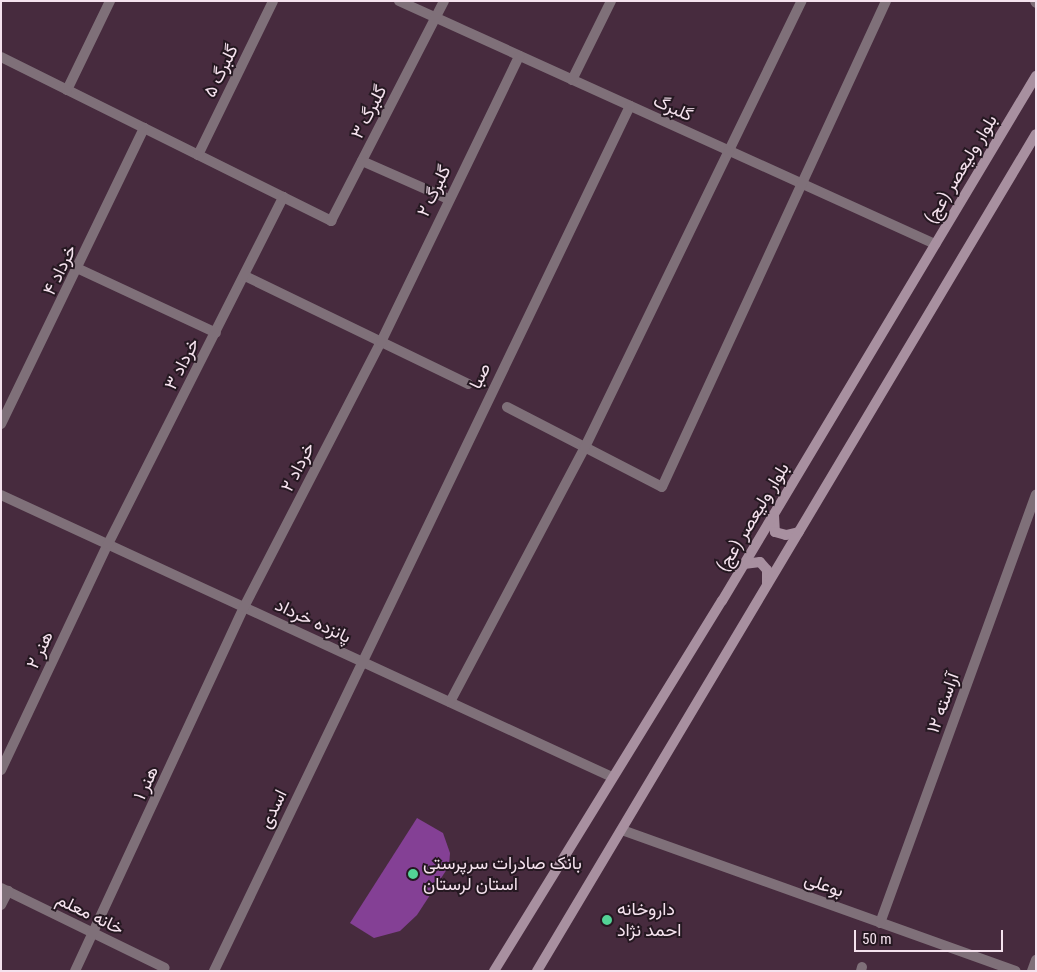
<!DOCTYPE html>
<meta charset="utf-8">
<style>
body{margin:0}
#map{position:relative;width:1037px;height:972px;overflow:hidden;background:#472b3e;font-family:"Roboto Condensed",Vazirmatn,sans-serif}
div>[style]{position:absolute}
.building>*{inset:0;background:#844095}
.minor>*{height:10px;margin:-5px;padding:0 5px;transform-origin:5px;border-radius:5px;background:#7f7079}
.tertiary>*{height:10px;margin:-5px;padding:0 5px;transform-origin:5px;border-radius:5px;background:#7f7079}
.secondary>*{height:10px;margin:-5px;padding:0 5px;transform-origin:5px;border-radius:5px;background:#a890a0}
.dots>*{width:14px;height:14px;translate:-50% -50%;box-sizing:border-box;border:2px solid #251821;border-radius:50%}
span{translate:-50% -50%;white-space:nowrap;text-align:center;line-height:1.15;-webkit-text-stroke:4px #251821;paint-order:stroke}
.street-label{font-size:18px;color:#f5e2ee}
.poi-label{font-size:18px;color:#f5e2ee}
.left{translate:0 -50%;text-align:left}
.frame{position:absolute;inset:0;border:2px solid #f5e2ee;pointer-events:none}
.scale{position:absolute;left:854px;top:930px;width:149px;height:22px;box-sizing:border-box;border:2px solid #f5e2ee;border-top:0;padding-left:6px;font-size:15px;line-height:18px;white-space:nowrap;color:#f5e2ee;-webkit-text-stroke:4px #251821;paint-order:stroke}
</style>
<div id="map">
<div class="building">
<i style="clip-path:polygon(417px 818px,443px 833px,450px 853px,449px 866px,417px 915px,400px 931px,374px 938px,350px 923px)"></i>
</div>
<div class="minor">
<i style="left:399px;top:1px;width:589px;rotate:24.39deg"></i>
<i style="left:1px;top:57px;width:369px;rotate:26.4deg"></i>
<i style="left:331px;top:221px;width:247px;rotate:-62.8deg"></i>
<i style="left:572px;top:80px;width:88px;rotate:-63.7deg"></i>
<i style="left:67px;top:90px;width:99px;rotate:-64.2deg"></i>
<i style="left:198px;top:155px;width:171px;rotate:-64deg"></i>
<i style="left:362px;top:161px;width:94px;rotate:23.8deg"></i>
<i style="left:79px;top:269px;width:151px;rotate:25deg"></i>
<i style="left:245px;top:276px;width:248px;rotate:25.8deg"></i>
<i style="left:507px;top:407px;width:174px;rotate:27.3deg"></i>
<i style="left:662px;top:487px;width:535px;rotate:-65.25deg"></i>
<i style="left:1px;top:424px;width:329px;rotate:-64.2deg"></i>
<i style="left:1px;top:495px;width:673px;rotate:24.78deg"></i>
<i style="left:450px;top:702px;width:289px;rotate:-62.1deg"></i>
<i style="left:585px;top:447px;width:496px;rotate:-64.1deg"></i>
<i style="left:1px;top:770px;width:250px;rotate:-64.7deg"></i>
<i style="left:108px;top:544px;width:389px;rotate:-63.2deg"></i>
<i style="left:622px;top:830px;width:418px;rotate:19.7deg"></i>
<i style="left:1px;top:888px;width:182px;rotate:26deg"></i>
<i style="left:1px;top:905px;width:16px;rotate:-63deg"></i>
<i style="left:880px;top:923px;width:456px;rotate:-70deg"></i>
<i style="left:75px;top:971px;width:401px;rotate:-65.1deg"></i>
<i style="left:244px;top:607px;width:298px;rotate:-62.7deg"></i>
<i style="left:381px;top:342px;width:318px;rotate:-64.2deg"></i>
<i style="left:214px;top:971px;width:960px;rotate:-64.32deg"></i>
<i style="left:861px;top:971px;width:4px;rotate:-76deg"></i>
<i style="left:1032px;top:971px;width:12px;rotate:-70deg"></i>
</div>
<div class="tertiary">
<i style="left:1035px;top:1px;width:2px;rotate:63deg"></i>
</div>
<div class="secondary">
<i style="left:774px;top:515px;width:17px;rotate:87deg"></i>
<i style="left:775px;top:532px;width:11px;rotate:15deg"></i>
<i style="left:786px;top:535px;width:13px;rotate:-13deg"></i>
<i style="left:744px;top:564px;width:16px;rotate:-7deg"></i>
<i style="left:760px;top:562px;width:11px;rotate:49deg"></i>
<i style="left:767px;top:570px;width:14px;rotate:90deg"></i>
<i style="left:494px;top:971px;width:435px;rotate:-58.4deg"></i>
<i style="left:722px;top:601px;width:612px;rotate:-59.12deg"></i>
<i style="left:537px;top:971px;width:974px;rotate:-59.2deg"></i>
</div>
<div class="dots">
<i style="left:413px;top:874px;background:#53d396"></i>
<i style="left:607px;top:920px;background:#53d396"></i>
</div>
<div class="street-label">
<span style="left:221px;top:71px;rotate:-64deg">گلبرگ ۵</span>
<span style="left:673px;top:108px;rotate:24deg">گلبرگ</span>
<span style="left:369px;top:112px;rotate:-63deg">گلبرگ ۳</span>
<span style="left:961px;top:169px;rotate:-59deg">بلوار ولیعصر (عج)</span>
<span style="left:434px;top:191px;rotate:-64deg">گلبرگ ۲</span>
<span style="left:60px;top:270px;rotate:-64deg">خرداد ۴</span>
<span style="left:182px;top:364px;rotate:-63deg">خرداد ۳</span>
<span style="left:480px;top:376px;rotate:-64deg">صبا</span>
<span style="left:298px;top:467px;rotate:-63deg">خرداد ۲</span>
<span style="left:753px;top:517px;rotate:-59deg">بلوار ولیعصر (عج)</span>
<span style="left:313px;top:621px;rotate:25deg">پانزده خرداد</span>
<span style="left:40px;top:650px;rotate:-65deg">هنر ۲</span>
<span style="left:943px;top:703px;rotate:-70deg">۱۲ آراسته</span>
<span style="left:146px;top:783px;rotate:-65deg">هنر ۱</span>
<span style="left:273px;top:809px;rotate:-64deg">اسدی</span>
<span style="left:824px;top:885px;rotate:20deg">بوعلی</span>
<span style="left:90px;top:914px;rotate:26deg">خانه معلم</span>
</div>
<div class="poi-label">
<span class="left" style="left:423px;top:874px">بانک صادرات سرپرستی<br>استان لرستان</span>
<span class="left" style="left:617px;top:920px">داروخانه<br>احمد نژاد</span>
</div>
<div class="frame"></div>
<div class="scale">50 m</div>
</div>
